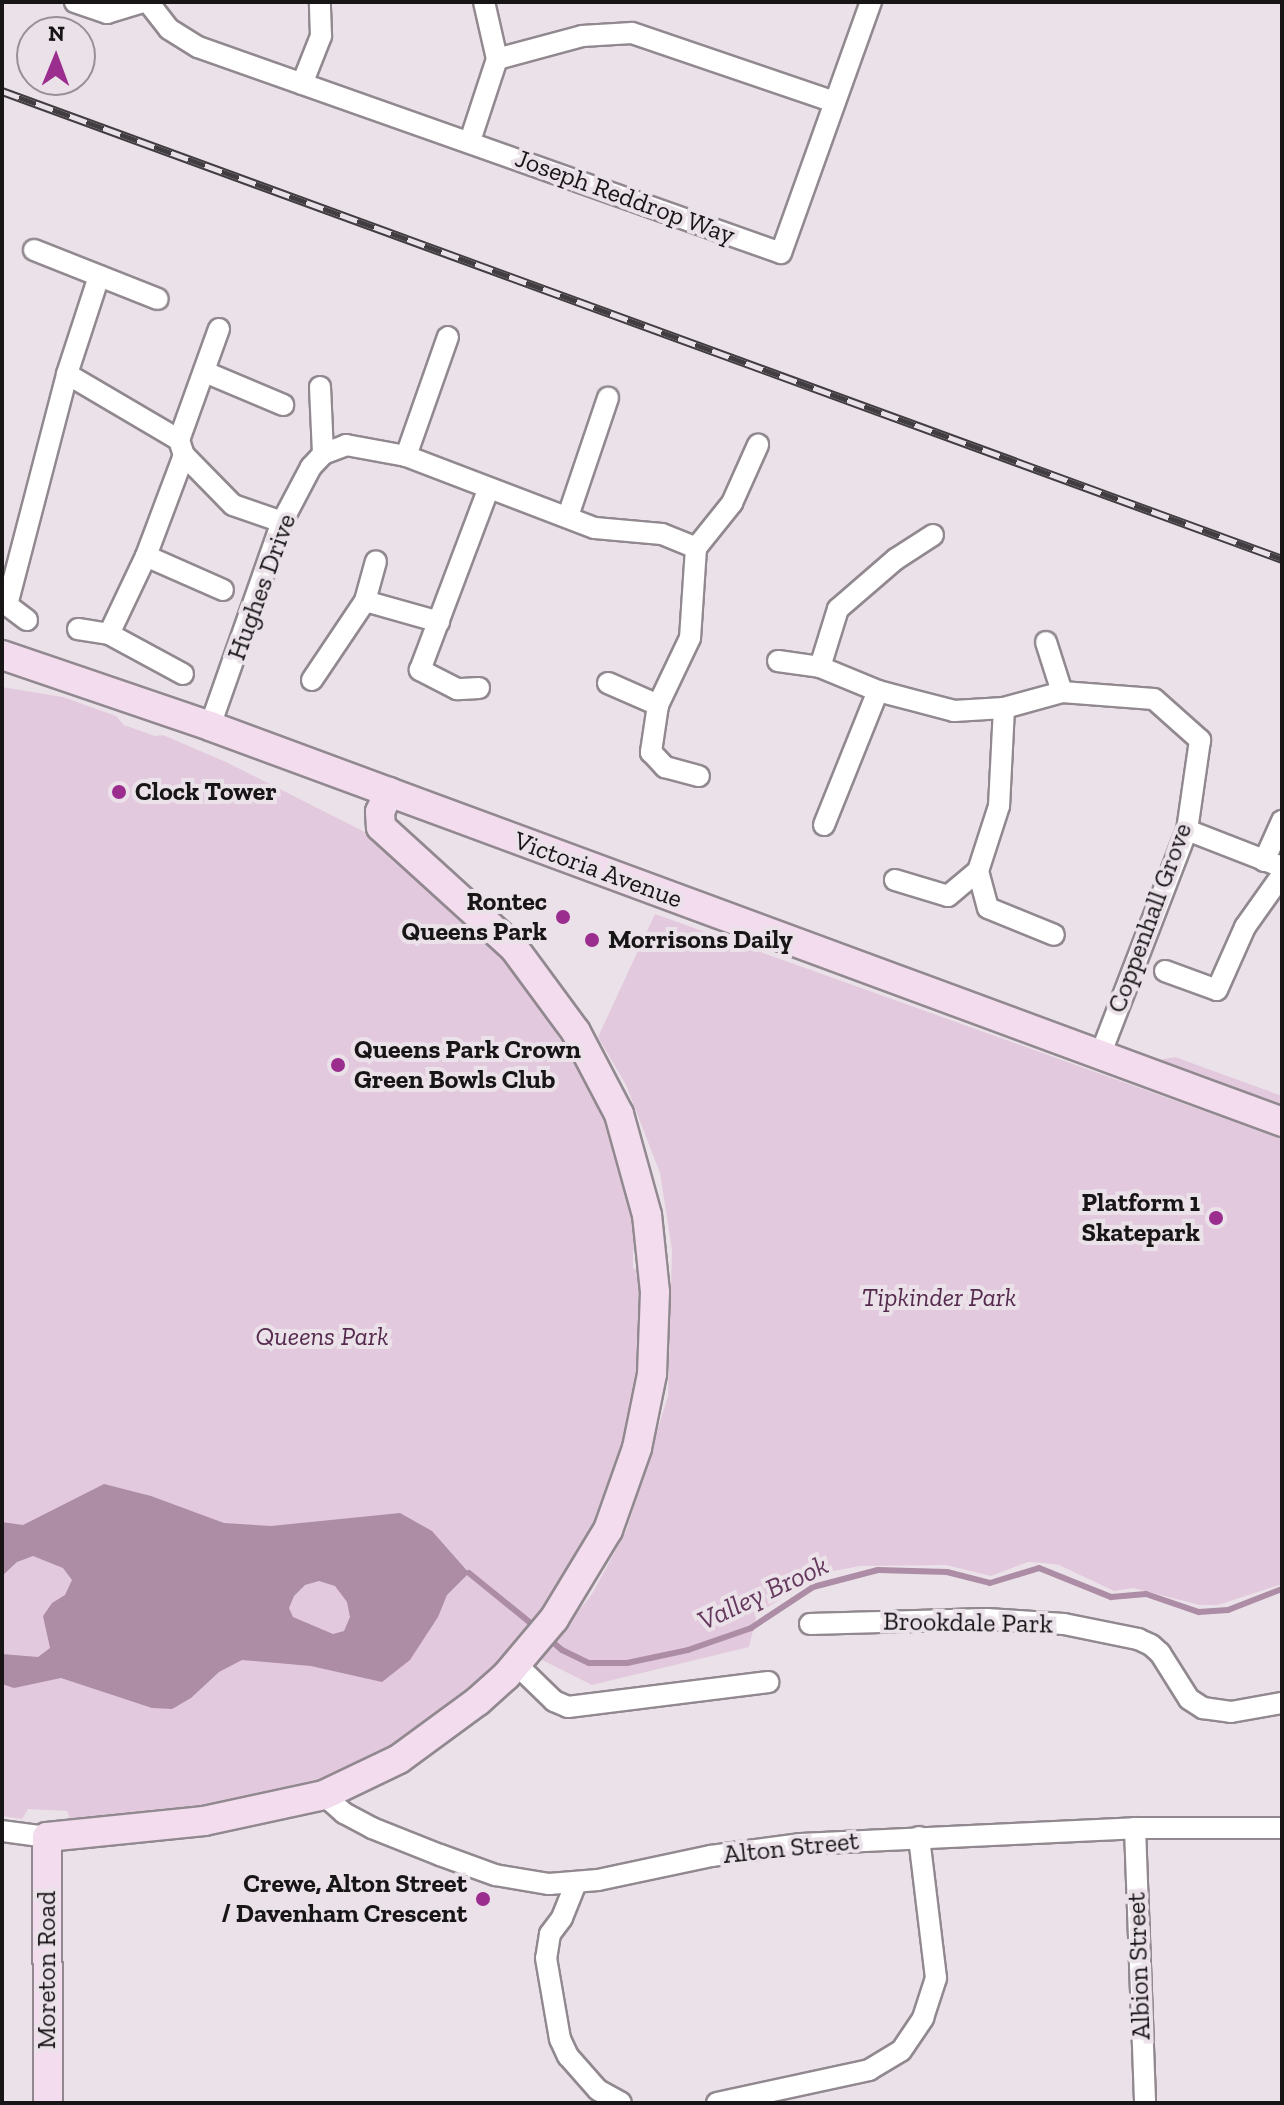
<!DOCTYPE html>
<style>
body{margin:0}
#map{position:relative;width:1284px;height:2105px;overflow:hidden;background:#ebe2e9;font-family:"Zilla Slab",serif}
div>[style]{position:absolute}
.green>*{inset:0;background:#e3c9dd}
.water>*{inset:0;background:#ad8da6}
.stream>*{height:6px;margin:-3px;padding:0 3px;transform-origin:3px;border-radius:3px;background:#ad8da6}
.roads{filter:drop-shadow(2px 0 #91898f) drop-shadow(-2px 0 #91898f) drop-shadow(0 2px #91898f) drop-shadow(0 -2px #91898f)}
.street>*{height:20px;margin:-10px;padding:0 10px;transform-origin:10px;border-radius:10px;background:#fff}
.secondary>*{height:28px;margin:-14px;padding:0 14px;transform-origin:14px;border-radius:14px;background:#f2dcee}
.rail>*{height:9px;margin-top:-4.5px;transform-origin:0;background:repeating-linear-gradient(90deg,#ebe2e9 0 18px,#413d40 0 36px);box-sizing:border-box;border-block:2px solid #413d40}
.dots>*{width:22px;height:22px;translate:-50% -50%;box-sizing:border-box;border:4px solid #ebe2e9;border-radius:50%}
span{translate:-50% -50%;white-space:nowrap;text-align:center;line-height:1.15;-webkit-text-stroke:8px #ebe2e9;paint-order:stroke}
.street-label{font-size:26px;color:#181517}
.poi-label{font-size:26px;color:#181517;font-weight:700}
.left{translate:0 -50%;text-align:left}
.right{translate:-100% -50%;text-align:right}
.park-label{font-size:26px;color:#552a4e;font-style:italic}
.water-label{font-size:28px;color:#65395e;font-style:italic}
.frame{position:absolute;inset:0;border:4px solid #181517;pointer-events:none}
.north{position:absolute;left:16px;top:16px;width:80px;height:80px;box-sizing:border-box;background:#ebe2e9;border:2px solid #979095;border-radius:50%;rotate:1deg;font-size:22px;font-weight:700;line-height:32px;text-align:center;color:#181517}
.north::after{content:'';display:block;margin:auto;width:28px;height:36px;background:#9a2d8d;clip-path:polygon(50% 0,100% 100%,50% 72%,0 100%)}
</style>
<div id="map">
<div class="green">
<i style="clip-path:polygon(2px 687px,63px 697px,116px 716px,124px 725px,155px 736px,163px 735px,226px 762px,363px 831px,455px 906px,529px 986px,587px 1086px,618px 1152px,634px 1216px,637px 1247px,633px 1250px,633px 1268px,640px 1273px,644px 1352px,631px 1417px,609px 1490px,581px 1554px,507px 1657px,391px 1747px,322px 1782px,219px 1803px,71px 1821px,67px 1811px,28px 1809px,22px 1819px,2px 1816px)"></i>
<i style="clip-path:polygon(655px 914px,1282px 1139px,1282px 1584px,1218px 1605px,1200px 1605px,1133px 1588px,1114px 1591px,1059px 1565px,1043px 1563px,1028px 1562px,991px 1576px,946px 1565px,860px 1566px,834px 1571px,806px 1583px,757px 1614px,749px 1647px,592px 1685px,540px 1659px,592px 1594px,627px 1529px,668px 1396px,672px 1250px,660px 1173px,626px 1085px,598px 1037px)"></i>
<i style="clip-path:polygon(1175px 1057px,1282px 1096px,1282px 1113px,1153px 1067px,1158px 1060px)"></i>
</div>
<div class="water">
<i style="clip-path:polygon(evenodd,104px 1484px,151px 1496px,224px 1523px,271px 1526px,400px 1513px,432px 1531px,469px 1573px,447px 1595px,438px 1617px,410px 1660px,382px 1682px,311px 1666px,242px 1660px,219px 1672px,191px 1698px,172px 1709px,152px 1708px,61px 1678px,14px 1688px,2px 1684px,2px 1654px,38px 1657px,50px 1648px,43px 1616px,52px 1603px,65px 1595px,72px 1580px,63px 1568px,33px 1556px,17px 1562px,2px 1576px,2px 1522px,23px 1525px,104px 1484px,319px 1581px,335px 1586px,347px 1602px,350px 1617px,344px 1631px,333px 1634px,293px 1617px,289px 1608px,294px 1596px,305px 1585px,319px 1581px)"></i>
</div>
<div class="stream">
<i style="left:469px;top:1573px;width:89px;rotate:39.1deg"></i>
<i style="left:549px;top:1639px;width:17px;rotate:40deg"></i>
<i style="left:562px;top:1650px;width:30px;rotate:26deg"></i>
<i style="left:589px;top:1663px;width:38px"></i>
<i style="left:627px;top:1663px;width:62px;rotate:-12deg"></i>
<i style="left:688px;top:1650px;width:67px;rotate:-19.2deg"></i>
<i style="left:751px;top:1628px;width:74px;rotate:-33.5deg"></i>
<i style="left:813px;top:1587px;width:67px;rotate:-14.7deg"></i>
<i style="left:878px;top:1570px;width:69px;rotate:1.7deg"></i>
<i style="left:947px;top:1572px;width:44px;rotate:14.3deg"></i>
<i style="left:990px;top:1583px;width:51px;rotate:-17deg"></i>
<i style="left:1039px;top:1568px;width:78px;rotate:21.9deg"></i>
<i style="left:1111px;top:1597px;width:35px;rotate:-5deg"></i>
<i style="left:1146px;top:1594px;width:56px;rotate:18.8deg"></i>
<i style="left:1199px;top:1612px;width:29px;rotate:-4deg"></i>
<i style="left:1228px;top:1610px;width:58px;rotate:-21.3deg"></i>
</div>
<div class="roads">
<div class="street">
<i style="left:75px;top:2px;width:34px;rotate:19deg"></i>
<i style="left:107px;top:13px;width:37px;rotate:-17deg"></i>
<i style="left:148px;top:2px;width:34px;rotate:52deg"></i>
<i style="left:169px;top:29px;width:34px;rotate:32deg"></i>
<i style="left:198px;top:47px;width:618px;rotate:19.46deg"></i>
<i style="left:781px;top:253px;width:267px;rotate:-70.3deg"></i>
<i style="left:497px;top:59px;width:88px;rotate:-15.1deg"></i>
<i style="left:582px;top:36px;width:50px;rotate:-3.4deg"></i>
<i style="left:632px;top:33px;width:214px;rotate:18.8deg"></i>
<i style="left:302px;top:84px;width:52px;rotate:-68.4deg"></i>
<i style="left:321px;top:36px;width:34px;rotate:-92deg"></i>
<i style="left:470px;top:141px;width:86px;rotate:-71.8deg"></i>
<i style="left:497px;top:59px;width:58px;rotate:-102.8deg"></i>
<i style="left:34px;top:250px;width:133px;rotate:21.6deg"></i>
<i style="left:205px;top:372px;width:85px;rotate:22.9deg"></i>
<i style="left:67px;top:374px;width:130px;rotate:30.5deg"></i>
<i style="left:179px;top:440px;width:16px;rotate:72deg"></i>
<i style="left:184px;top:455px;width:70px;rotate:45.6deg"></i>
<i style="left:233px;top:505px;width:52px;rotate:19.1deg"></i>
<i style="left:320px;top:387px;width:67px;rotate:87.4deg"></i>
<i style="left:179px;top:440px;width:118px;rotate:-70.2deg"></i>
<i style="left:184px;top:455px;width:108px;rotate:110.6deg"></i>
<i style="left:146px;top:556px;width:84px;rotate:23.8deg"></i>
<i style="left:406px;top:456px;width:126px;rotate:-70.6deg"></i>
<i style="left:568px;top:516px;width:125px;rotate:-71.3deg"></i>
<i style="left:696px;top:548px;width:58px;rotate:-51.3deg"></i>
<i style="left:732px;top:503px;width:64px;rotate:-65.9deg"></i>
<i style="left:146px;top:556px;width:86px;rotate:115.4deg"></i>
<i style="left:109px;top:634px;width:84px;rotate:28.4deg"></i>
<i style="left:365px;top:601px;width:77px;rotate:15.8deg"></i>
<i style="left:2px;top:603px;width:5px;rotate:22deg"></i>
<i style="left:7px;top:605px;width:239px;rotate:-75.4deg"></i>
<i style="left:67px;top:374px;width:103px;rotate:-71.9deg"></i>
<i style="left:7px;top:605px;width:25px;rotate:37deg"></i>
<i style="left:78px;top:629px;width:31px;rotate:9deg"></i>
<i style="left:1046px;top:642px;width:52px;rotate:72.3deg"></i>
<i style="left:778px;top:661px;width:42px;rotate:8.1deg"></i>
<i style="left:820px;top:667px;width:63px;rotate:22.5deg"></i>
<i style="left:878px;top:691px;width:79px;rotate:14.7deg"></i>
<i style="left:954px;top:711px;width:50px;rotate:-3.4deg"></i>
<i style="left:1004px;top:708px;width:60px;rotate:-15.4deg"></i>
<i style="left:1062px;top:692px;width:92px;rotate:4.4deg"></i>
<i style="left:1154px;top:699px;width:62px;rotate:41.7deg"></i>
<i style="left:1200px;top:740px;width:91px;rotate:98.2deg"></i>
<i style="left:1187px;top:830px;width:242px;rotate:111.1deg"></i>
<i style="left:820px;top:667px;width:61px;rotate:-72.8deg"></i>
<i style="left:838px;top:609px;width:77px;rotate:-40.8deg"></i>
<i style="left:896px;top:559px;width:44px;rotate:-33deg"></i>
<i style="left:312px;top:680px;width:95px;rotate:-56.1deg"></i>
<i style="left:365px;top:601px;width:41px;rotate:-74.6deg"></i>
<i style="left:608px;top:683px;width:55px;rotate:23.7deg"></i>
<i style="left:479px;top:688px;width:22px;rotate:177deg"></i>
<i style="left:457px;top:689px;width:42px;rotate:-152.8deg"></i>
<i style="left:420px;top:670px;width:192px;rotate:-69.3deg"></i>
<i style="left:1004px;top:708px;width:98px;rotate:92.9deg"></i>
<i style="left:999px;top:806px;width:68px;rotate:107.9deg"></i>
<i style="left:978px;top:871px;width:38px;rotate:75deg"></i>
<i style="left:988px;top:908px;width:71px;rotate:22.2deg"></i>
<i style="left:210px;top:726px;width:216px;rotate:-70.6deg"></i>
<i style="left:282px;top:522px;width:62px;rotate:-62.2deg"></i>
<i style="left:311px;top:467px;width:18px;rotate:-47deg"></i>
<i style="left:323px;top:454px;width:25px;rotate:-21deg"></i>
<i style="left:346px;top:445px;width:61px;rotate:10.4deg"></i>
<i style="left:406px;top:456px;width:202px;rotate:20.9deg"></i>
<i style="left:595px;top:528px;width:67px;rotate:5.1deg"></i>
<i style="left:662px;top:534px;width:37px;rotate:22deg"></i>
<i style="left:696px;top:548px;width:90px;rotate:93.8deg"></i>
<i style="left:690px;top:638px;width:74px;rotate:115.5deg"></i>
<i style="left:658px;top:705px;width:48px;rotate:98.5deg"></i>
<i style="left:651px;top:752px;width:21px;rotate:47deg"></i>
<i style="left:665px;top:767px;width:35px;rotate:15deg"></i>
<i style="left:824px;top:825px;width:144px;rotate:-68.1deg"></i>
<i style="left:1187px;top:830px;width:102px;rotate:21.3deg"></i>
<i style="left:1264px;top:861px;width:44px;rotate:-65.8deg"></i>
<i style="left:895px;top:880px;width:55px;rotate:16.8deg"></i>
<i style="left:948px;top:896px;width:39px;rotate:-40deg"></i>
<i style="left:1165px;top:971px;width:55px;rotate:20.1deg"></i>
<i style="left:1217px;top:990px;width:69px;rotate:-66deg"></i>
<i style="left:1245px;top:927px;width:64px;rotate:-54.6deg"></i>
<i style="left:810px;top:1624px;width:177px;rotate:-1.6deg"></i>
<i style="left:987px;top:1619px;width:77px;rotate:3.7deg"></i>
<i style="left:1064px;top:1624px;width:76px;rotate:11.5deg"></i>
<i style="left:1138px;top:1639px;width:14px;rotate:25deg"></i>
<i style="left:1151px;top:1645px;width:12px;rotate:42deg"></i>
<i style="left:1160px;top:1653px;width:54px;rotate:57.8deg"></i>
<i style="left:1189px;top:1699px;width:17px;rotate:33deg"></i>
<i style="left:1203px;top:1708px;width:28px;rotate:8deg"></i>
<i style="left:1231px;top:1712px;width:52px;rotate:-10deg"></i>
<i style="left:516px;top:1664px;width:53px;rotate:44.2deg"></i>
<i style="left:554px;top:1701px;width:15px;rotate:23deg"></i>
<i style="left:568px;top:1707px;width:202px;rotate:-7.1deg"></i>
<i style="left:324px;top:1795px;width:27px;rotate:42deg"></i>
<i style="left:344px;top:1813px;width:32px;rotate:28deg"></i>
<i style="left:372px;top:1828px;width:73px;rotate:21.7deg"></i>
<i style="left:440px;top:1855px;width:59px;rotate:20deg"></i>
<i style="left:495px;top:1875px;width:55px;rotate:9.5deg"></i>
<i style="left:549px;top:1884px;width:49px;rotate:-4.7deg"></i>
<i style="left:598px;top:1880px;width:116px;rotate:-12deg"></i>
<i style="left:711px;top:1856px;width:91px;rotate:-7.6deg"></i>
<i style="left:801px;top:1844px;width:334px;rotate:-2.7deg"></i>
<i style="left:1135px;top:1828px;width:147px"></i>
<i style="left:1135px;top:1828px;width:275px;rotate:87.9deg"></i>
<i style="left:2px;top:1831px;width:45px;rotate:7.6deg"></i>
<i style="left:576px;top:1883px;width:38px;rotate:112deg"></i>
<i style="left:562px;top:1918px;width:20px;rotate:127deg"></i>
<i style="left:550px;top:1934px;width:24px;rotate:99deg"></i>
<i style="left:546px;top:1958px;width:82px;rotate:80.2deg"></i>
<i style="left:560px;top:2039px;width:19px;rotate:65deg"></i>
<i style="left:568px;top:2056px;width:45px;rotate:48.6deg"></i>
<i style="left:598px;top:2090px;width:26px;rotate:29deg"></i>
<i style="left:717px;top:2103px;width:156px;rotate:-12.2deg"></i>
<i style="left:869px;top:2070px;width:37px;rotate:-31deg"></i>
<i style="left:901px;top:2051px;width:40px;rotate:-56deg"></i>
<i style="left:923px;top:2018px;width:42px;rotate:-72deg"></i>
<i style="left:936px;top:1978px;width:142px;rotate:-96.9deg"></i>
</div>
<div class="secondary">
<i style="left:2px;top:655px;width:220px;rotate:18.8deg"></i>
<i style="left:210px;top:726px;width:1143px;rotate:20.27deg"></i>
<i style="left:48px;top:2103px;width:266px;rotate:-90.2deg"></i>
<i style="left:47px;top:1837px;width:158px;rotate:-5.8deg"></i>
<i style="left:204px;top:1821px;width:123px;rotate:-12.2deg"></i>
<i style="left:324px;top:1795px;width:83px;rotate:-25.6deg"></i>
<i style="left:399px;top:1759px;width:98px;rotate:-36.3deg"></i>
<i style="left:478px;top:1701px;width:38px;rotate:-42deg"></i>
<i style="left:506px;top:1676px;width:75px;rotate:-49.9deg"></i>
<i style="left:554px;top:1619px;width:104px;rotate:-58.8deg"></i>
<i style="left:608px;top:1530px;width:87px;rotate:-70.5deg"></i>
<i style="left:637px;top:1448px;width:76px;rotate:-78.5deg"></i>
<i style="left:652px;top:1374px;width:82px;rotate:-87.9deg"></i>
<i style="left:655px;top:1292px;width:77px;rotate:-95.9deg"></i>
<i style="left:647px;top:1215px;width:105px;rotate:-105.5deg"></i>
<i style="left:619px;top:1114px;width:93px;rotate:-117.7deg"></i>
<i style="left:576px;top:1032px;width:104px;rotate:-126.4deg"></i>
<i style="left:514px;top:948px;width:180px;rotate:-137.7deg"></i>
<i style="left:381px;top:827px;width:15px;rotate:-94deg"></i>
<i style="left:380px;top:812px;width:22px;rotate:-66deg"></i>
</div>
</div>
<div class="rail">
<i style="left:2px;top:91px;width:1363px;rotate:20.08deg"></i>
</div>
<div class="dots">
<i style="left:119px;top:792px;background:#9a2d8d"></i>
<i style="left:563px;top:917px;background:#9a2d8d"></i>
<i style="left:592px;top:940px;background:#9a2d8d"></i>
<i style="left:338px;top:1065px;background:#9a2d8d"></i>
<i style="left:1216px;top:1218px;background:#9a2d8d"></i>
<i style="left:483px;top:1899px;background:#9a2d8d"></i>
</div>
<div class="street-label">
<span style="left:625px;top:197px;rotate:20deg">Joseph Reddrop Way</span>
<span style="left:262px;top:587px;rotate:-70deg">Hughes Drive</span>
<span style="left:598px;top:870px;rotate:20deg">Victoria Avenue</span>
<span style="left:1150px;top:918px;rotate:-70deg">Coppenhall Grove</span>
<span style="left:968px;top:1623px;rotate:1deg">Brookdale Park</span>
<span style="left:791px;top:1848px;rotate:-6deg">Alton Street</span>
<span style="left:1139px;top:1966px;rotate:-92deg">Albion Street</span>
<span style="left:47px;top:1970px;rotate:-90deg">Moreton Road</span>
</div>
<div class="poi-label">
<span class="left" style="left:135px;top:792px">Clock Tower</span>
<span class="right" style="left:547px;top:917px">Rontec<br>Queens Park</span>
<span class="left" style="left:608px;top:940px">Morrisons Daily</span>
<span class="left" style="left:354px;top:1065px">Queens Park Crown<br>Green Bowls Club</span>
<span class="right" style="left:1200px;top:1218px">Platform 1<br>Skatepark</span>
<span class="right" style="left:467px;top:1899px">Crewe, Alton Street<br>/ Davenham Crescent</span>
</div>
<div class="park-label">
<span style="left:939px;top:1298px">Tipkinder Park</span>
<span style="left:322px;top:1337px">Queens Park</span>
</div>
<div class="water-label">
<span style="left:763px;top:1593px;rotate:-25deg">Valley Brook</span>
</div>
<div class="frame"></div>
<div class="north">N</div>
</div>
